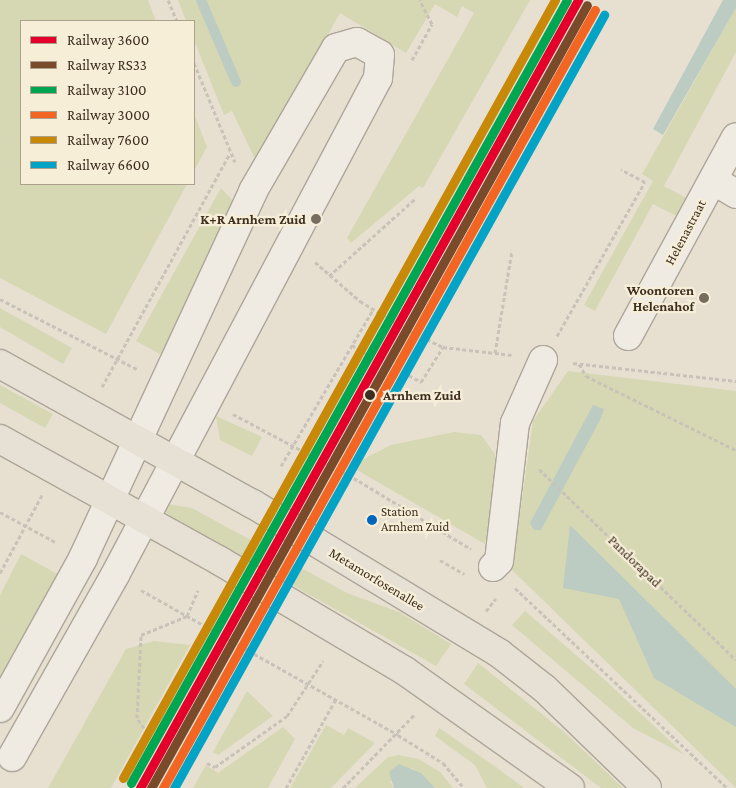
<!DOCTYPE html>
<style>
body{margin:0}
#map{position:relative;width:736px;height:788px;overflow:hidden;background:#e7e0d1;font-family:"Crimson Pro",serif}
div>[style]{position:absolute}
.green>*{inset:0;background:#d6d7b3}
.water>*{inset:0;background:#bcccc2}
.stream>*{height:10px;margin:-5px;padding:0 5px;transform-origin:5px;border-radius:5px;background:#bcccc2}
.path>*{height:3px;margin-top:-1.5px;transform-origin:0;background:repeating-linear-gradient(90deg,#c8c2b9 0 4px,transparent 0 6.5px)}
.roads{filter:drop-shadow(1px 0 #ada599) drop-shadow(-1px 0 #ada599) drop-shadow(0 1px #ada599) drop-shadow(0 -1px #ada599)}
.minor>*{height:28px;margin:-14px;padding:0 14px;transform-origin:14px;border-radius:14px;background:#efebe3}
.major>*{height:28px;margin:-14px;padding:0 14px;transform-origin:14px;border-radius:14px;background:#e6e1d4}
.rail-1>*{height:9px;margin:-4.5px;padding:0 4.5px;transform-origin:4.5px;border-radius:4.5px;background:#e4002b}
.rail-2>*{height:9px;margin:-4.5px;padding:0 4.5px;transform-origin:4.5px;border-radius:4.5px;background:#7a4b2a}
.rail-3>*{height:9px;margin:-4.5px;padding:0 4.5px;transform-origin:4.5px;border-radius:4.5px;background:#00a651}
.rail-4>*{height:9px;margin:-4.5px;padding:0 4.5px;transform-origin:4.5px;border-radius:4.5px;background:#f26522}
.rail-5>*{height:9px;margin:-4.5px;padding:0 4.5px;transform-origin:4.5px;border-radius:4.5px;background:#c88808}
.rail-6>*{height:9px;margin:-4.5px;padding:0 4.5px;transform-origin:4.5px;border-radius:4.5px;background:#03a3c5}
.dots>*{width:14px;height:14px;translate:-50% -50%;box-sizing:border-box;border:2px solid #f7eed8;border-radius:50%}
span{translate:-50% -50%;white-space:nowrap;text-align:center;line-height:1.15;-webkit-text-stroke:4.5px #f7eed8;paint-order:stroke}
.bus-label{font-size:13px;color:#3d2e20}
.left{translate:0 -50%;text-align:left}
.poi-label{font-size:14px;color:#3d2e20;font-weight:700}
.right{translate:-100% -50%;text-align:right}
.street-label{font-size:14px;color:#3d2e20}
.stop-label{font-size:14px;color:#3d2e20;font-weight:700}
.legend{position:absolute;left:20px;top:20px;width:175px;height:165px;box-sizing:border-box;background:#f7eed8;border:1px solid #ada18e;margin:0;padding:6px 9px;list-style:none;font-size:15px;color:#3d2e20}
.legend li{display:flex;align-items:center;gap:10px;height:25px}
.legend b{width:25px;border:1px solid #ada18e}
</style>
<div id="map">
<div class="green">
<i style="clip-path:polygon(0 0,148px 0,156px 21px,21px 21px,21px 184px,187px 184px,106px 334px,0 278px)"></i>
<i style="clip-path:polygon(178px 0,530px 0,423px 188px,419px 186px,351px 243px,347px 238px,474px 13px,462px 6px,457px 17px,435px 4px,406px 53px,340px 13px,257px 163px,232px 111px,224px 115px,194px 40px,194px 21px,186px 21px)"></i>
<i style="clip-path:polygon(736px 8px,736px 52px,664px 186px,688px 199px,678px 217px,653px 204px,595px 311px,584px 305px,653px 181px,642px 174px)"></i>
<i style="clip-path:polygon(194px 114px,207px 147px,194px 171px)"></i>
<i style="clip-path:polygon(221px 188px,235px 203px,183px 318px,160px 354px,136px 341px)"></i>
<i style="clip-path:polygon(0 308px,72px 348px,63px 364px,0 327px)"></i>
<i style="clip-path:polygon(568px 371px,736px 391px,736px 788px,512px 570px,533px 421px)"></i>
<i style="clip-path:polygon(0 385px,53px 414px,45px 428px,0 403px)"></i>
<i style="clip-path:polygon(216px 416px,262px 437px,252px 456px,220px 440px)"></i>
<i style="clip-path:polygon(454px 432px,481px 435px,495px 454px,496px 478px,485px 544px,350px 466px,391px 445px)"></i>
<i style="clip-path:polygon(167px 504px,192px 508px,347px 593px,399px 612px,451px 644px,436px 666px,173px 518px,164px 511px)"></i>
<i style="clip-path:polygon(21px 554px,61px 576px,0 690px,0 595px)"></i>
<i style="clip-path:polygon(525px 611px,606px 681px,685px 755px,633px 728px,512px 625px)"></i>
<i style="clip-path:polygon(154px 641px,190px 645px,111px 788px,48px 788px,126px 649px)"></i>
<i style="clip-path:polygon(478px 663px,563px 731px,623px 788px,601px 788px,464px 684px)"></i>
<i style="clip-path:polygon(247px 691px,273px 716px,218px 755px,213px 752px)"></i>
<i style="clip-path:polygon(326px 725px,344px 735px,348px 728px,375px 743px,331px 788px,290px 788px)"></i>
<i style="clip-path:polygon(283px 727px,295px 739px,268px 788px,193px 788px,206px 765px,218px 773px)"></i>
<i style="clip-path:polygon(439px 728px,496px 767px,524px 788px,487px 788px,475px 765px,435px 736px)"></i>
<i style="clip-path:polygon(398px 755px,419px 759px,440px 772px,453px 788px,435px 788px,412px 768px,390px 782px,394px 788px,355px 788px,388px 757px)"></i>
</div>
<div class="water">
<i style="clip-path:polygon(723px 0,736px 0,736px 8px,663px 135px,653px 129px)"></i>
<i style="clip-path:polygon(593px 405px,604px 409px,601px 418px,541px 530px,534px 530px,530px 523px)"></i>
<i style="clip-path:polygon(570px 525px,736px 689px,736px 727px,654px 678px,619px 599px,563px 588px)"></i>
<i style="clip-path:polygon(399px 764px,421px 773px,435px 788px,394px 788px,389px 772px)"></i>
</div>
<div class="stream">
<i style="left:201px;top:0;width:89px;rotate:66.9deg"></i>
</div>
<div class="path">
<i style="left:168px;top:0;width:23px;rotate:67deg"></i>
<i style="left:412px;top:60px;width:41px;rotate:-60.9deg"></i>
<i style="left:432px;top:24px;width:27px;rotate:-117deg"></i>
<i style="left:194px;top:63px;width:107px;rotate:67.5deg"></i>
<i style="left:315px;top:262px;width:60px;rotate:40.9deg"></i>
<i style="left:360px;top:301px;width:57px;rotate:31.5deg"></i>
<i style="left:409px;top:331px;width:38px;rotate:25deg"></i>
<i style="left:443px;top:347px;width:69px;rotate:6.6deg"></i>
<i style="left:329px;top:276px;width:117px;rotate:-41.9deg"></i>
<i style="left:0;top:299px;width:154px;rotate:27.1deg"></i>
<i style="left:557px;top:336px;width:177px;rotate:-60.3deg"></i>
<i style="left:645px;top:182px;width:27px;rotate:-152deg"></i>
<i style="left:352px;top:345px;width:21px;rotate:31deg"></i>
<i style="left:495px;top:353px;width:104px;rotate:-80.6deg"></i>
<i style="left:573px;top:363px;width:164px;rotate:6.3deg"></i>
<i style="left:579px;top:364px;width:14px;rotate:60deg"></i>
<i style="left:586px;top:376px;width:167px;rotate:26.3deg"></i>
<i style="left:403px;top:372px;width:21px;rotate:29deg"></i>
<i style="left:421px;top:382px;width:41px;rotate:-57.8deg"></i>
<i style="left:102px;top:387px;width:267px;rotate:-61.3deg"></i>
<i style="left:233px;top:414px;width:143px;rotate:28deg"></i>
<i style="left:359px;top:481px;width:131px;rotate:31.3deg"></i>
<i style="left:281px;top:466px;width:181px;rotate:-59.5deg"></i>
<i style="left:539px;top:469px;width:274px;rotate:44.1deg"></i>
<i style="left:0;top:512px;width:65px;rotate:28.5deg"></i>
<i style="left:440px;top:560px;width:28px;rotate:30deg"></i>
<i style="left:0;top:573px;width:89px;rotate:-61.7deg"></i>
<i style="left:515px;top:588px;width:291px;rotate:43.3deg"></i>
<i style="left:141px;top:590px;width:295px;rotate:29.4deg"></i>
<i style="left:398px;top:735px;width:53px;rotate:31.9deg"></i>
<i style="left:443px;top:763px;width:33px;rotate:50deg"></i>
<i style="left:486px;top:611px;width:16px;rotate:-52deg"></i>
<i style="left:144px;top:728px;width:12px;rotate:-125deg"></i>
<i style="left:137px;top:718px;width:83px;rotate:-87.2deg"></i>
<i style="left:141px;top:635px;width:50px;rotate:-22.4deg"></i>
<i style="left:187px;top:616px;width:28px;rotate:-67deg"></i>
<i style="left:207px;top:763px;width:9px;rotate:27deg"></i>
<i style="left:215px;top:767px;width:88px;rotate:-35.3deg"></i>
<i style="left:287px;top:716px;width:66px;rotate:-56.8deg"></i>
<i style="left:286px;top:788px;width:102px;rotate:-60.7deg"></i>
<i style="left:343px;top:788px;width:102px;rotate:-45.8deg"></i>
</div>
<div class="roads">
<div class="minor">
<i style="left:713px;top:180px;width:27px;rotate:31deg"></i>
<i style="left:628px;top:336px;width:226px;rotate:-61.5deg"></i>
<i style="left:493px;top:567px;width:8px;rotate:-45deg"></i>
<i style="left:499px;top:561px;width:139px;rotate:-83.4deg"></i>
<i style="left:515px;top:423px;width:69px;rotate:-66deg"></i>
<i style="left:0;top:708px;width:171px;rotate:-61deg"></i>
<i style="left:83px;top:558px;width:404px;rotate:-65.1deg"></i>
<i style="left:253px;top:191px;width:165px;rotate:-59.9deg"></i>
<i style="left:336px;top:48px;width:22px;rotate:-16deg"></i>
<i style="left:357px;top:42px;width:26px;rotate:29deg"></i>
<i style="left:380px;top:55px;width:23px;rotate:95deg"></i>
<i style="left:378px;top:78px;width:562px;rotate:117.89deg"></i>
<i style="left:115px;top:575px;width:209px;rotate:119.5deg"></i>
</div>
<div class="major">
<i style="left:0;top:364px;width:289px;rotate:29deg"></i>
<i style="left:253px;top:504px;width:288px;rotate:31.2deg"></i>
<i style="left:499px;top:653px;width:58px;rotate:38deg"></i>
<i style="left:545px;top:689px;width:142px;rotate:44.1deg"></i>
<i style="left:0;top:439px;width:252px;rotate:29deg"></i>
<i style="left:220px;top:561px;width:215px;rotate:30.7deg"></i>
<i style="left:405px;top:671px;width:202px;rotate:35.3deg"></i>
</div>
</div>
<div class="rail-1">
<i style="left:140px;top:788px;width:902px;rotate:-60.93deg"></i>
</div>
<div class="rail-2">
<i style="left:151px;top:788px;width:896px;rotate:-60.89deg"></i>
</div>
<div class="rail-3">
<i style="left:131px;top:783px;width:896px;rotate:-60.89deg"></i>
</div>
<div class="rail-4">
<i style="left:163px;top:788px;width:890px;rotate:-60.96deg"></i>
</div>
<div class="rail-5">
<i style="left:123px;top:778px;width:890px;rotate:-60.96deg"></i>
</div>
<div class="rail-6">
<i style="left:174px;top:788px;width:885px;rotate:-60.91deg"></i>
</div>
<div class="dots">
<i style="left:316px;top:219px;background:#786c5e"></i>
<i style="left:704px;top:298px;background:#786c5e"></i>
<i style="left:370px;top:395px;background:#3d2e20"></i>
<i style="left:372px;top:520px;background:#0065bd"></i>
</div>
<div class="bus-label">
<span class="left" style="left:381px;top:520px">Station<br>Arnhem Zuid</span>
</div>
<div class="poi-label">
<span class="right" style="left:306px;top:219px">K+R Arnhem Zuid</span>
<span class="right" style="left:694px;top:298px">Woontoren<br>Helenahof</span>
</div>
<div class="street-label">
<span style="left:685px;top:232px;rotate:-62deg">Helenastraat</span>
<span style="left:635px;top:561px;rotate:44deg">Pandorapad</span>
<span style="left:377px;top:579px;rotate:31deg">Metamorfosenallee</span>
</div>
<div class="stop-label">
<span class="left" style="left:383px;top:395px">Arnhem Zuid</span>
</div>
<ul class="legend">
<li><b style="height:6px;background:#e4002b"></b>Railway 3600</li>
<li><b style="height:6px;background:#7a4b2a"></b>Railway RS33</li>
<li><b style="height:6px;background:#00a651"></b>Railway 3100</li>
<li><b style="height:6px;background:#f26522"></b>Railway 3000</li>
<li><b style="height:6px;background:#c88808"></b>Railway 7600</li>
<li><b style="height:6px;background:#03a3c5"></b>Railway 6600</li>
</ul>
</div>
